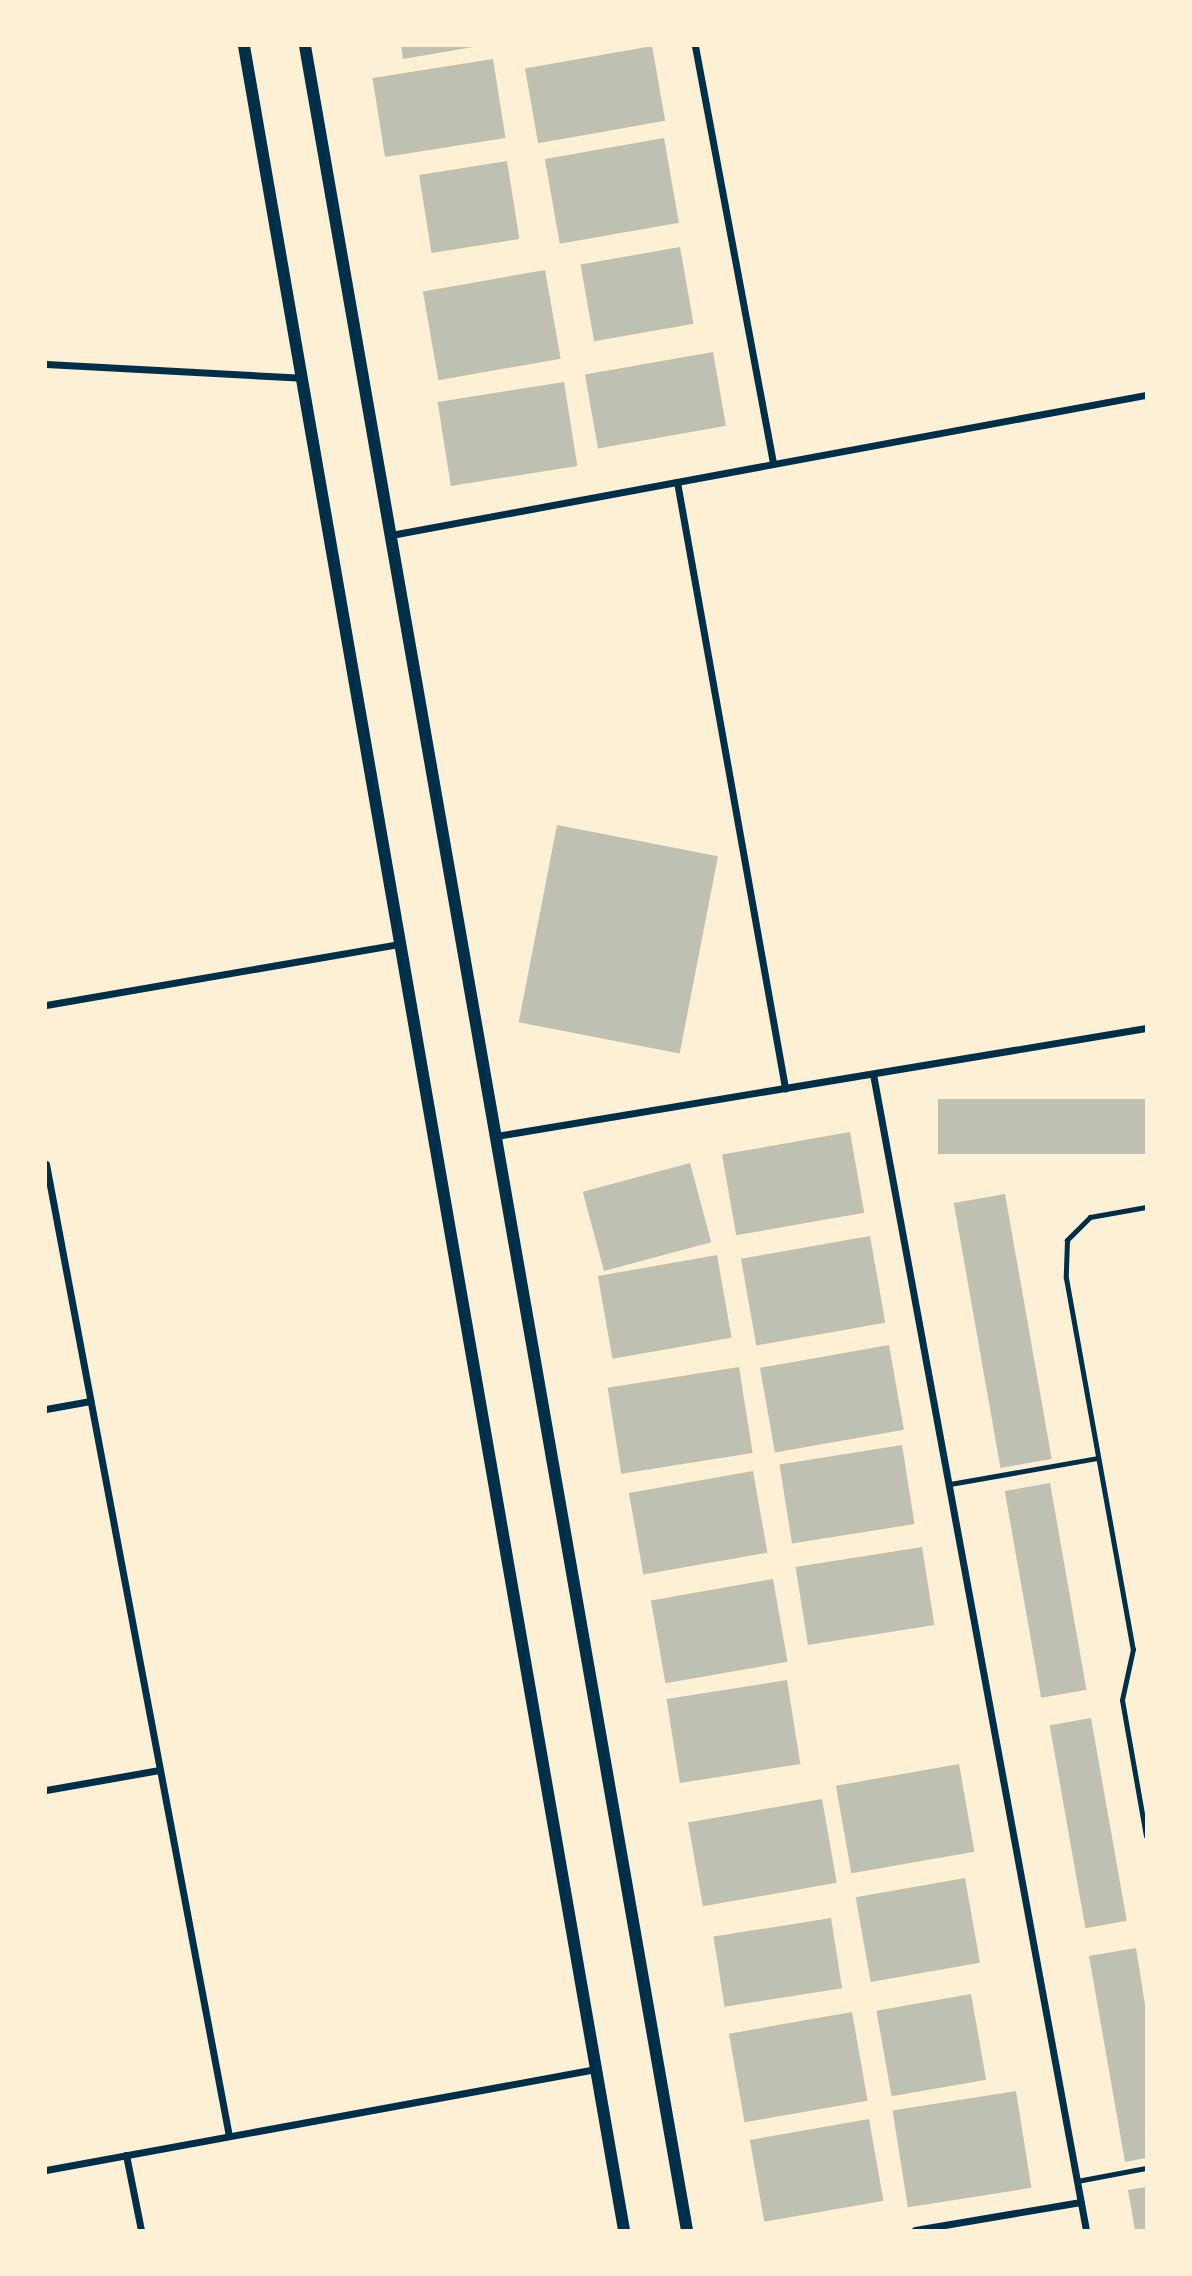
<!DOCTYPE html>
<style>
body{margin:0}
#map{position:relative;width:1192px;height:2276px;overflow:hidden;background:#fdf0d5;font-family:Jost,sans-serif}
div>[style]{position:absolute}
.building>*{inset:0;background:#bec0b2;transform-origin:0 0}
.service>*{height:5px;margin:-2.5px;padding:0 2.5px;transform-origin:2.5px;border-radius:2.5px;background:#003049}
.minor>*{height:7px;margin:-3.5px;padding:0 3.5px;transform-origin:3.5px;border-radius:3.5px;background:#003049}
.tertiary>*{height:12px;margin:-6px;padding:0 6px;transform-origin:6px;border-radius:6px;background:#003049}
span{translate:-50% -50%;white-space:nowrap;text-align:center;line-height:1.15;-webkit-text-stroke:6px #fdf0d5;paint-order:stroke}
.frame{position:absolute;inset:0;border:47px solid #fdf0d5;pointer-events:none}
</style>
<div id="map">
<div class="building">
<i style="clip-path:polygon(401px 46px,473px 46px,473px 47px,403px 59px)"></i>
<i style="left:652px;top:46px;width:76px;height:129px;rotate:80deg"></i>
<i style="left:493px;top:59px;width:80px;height:122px;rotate:81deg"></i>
<i style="left:664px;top:138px;width:86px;height:121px;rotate:80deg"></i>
<i style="left:507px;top:161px;width:79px;height:89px;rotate:81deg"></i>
<i style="left:680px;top:247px;width:78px;height:101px;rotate:80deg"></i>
<i style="left:545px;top:270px;width:90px;height:124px;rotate:80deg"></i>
<i style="left:713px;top:352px;width:75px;height:130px;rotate:80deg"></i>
<i style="left:564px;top:382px;width:85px;height:128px;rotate:81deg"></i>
<i style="left:557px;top:825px;width:164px;height:201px;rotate:11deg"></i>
<i style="left:1146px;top:1099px;width:55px;height:208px;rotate:90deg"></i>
<i style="left:850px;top:1132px;width:82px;height:130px;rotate:80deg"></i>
<i style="left:690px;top:1163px;width:82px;height:111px;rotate:75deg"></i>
<i style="left:1005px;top:1194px;width:269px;height:52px;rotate:80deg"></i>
<i style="left:870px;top:1236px;width:88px;height:131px;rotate:80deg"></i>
<i style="left:717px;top:1255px;width:84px;height:121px;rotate:80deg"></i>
<i style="left:889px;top:1345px;width:86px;height:131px;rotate:80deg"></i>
<i style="left:739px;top:1367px;width:87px;height:133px;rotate:81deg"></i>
<i style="left:902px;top:1445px;width:80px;height:124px;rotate:81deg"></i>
<i style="left:753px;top:1471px;width:83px;height:126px;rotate:80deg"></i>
<i style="left:1050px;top:1483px;width:210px;height:46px;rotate:80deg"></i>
<i style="left:922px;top:1547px;width:79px;height:128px;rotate:81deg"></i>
<i style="left:773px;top:1579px;width:84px;height:124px;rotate:80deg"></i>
<i style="left:787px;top:1680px;width:85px;height:122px;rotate:81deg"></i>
<i style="left:1091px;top:1718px;width:206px;height:42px;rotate:80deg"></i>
<i style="left:959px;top:1764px;width:89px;height:125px;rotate:80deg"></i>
<i style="left:822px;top:1799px;width:85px;height:136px;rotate:80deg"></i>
<i style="left:965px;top:1878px;width:86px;height:111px;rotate:80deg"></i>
<i style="left:831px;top:1918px;width:71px;height:119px;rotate:81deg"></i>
<i style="clip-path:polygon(1136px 1948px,1146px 2011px,1146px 2158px,1125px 2162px,1089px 1956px)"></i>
<i style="left:971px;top:1994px;width:87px;height:96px;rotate:80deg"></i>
<i style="left:852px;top:2012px;width:90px;height:125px;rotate:80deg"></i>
<i style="left:1016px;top:2091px;width:98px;height:125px;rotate:81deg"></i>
<i style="left:869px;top:2119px;width:83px;height:121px;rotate:80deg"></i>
<i style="clip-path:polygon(1146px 2187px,1146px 2230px,1135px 2230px,1128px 2190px)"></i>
</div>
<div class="service">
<i style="left:1146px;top:1207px;width:57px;rotate:169.9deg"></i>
<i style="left:1090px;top:1217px;width:33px;rotate:135deg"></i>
<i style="left:1067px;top:1240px;width:38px;rotate:92deg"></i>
<i style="left:1066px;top:1278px;width:377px;rotate:79.8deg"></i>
<i style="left:1133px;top:1649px;width:52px;rotate:102.2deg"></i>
<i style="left:1122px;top:1700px;width:138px;rotate:80deg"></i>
<i style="left:950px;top:1484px;width:149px;rotate:-10deg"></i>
<i style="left:1077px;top:2181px;width:70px;rotate:-10.7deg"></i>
</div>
<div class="minor">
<i style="left:695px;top:46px;width:425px;rotate:79.4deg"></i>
<i style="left:46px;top:364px;width:256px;rotate:3.1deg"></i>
<i style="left:677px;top:482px;width:616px;rotate:79.89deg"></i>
<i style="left:391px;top:535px;width:768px;rotate:-10.51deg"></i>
<i style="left:46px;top:1005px;width:359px;rotate:-9.8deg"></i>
<i style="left:873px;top:1074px;width:1175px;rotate:79.56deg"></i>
<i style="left:496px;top:1136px;width:659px;rotate:-9.43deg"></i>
<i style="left:46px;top:1164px;width:989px;rotate:79.34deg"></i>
<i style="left:46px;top:1409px;width:45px;rotate:-10.3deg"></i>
<i style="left:46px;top:1790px;width:115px;rotate:-10deg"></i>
<i style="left:126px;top:2155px;width:76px;rotate:78.7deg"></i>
<i style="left:46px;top:2170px;width:559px;rotate:-10.41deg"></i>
<i style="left:915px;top:2230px;width:168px;rotate:-9.6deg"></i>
</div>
<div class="tertiary">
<i style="left:244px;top:46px;width:2217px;rotate:80.13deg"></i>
<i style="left:305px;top:46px;width:2217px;rotate:80.08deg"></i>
</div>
<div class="frame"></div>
</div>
